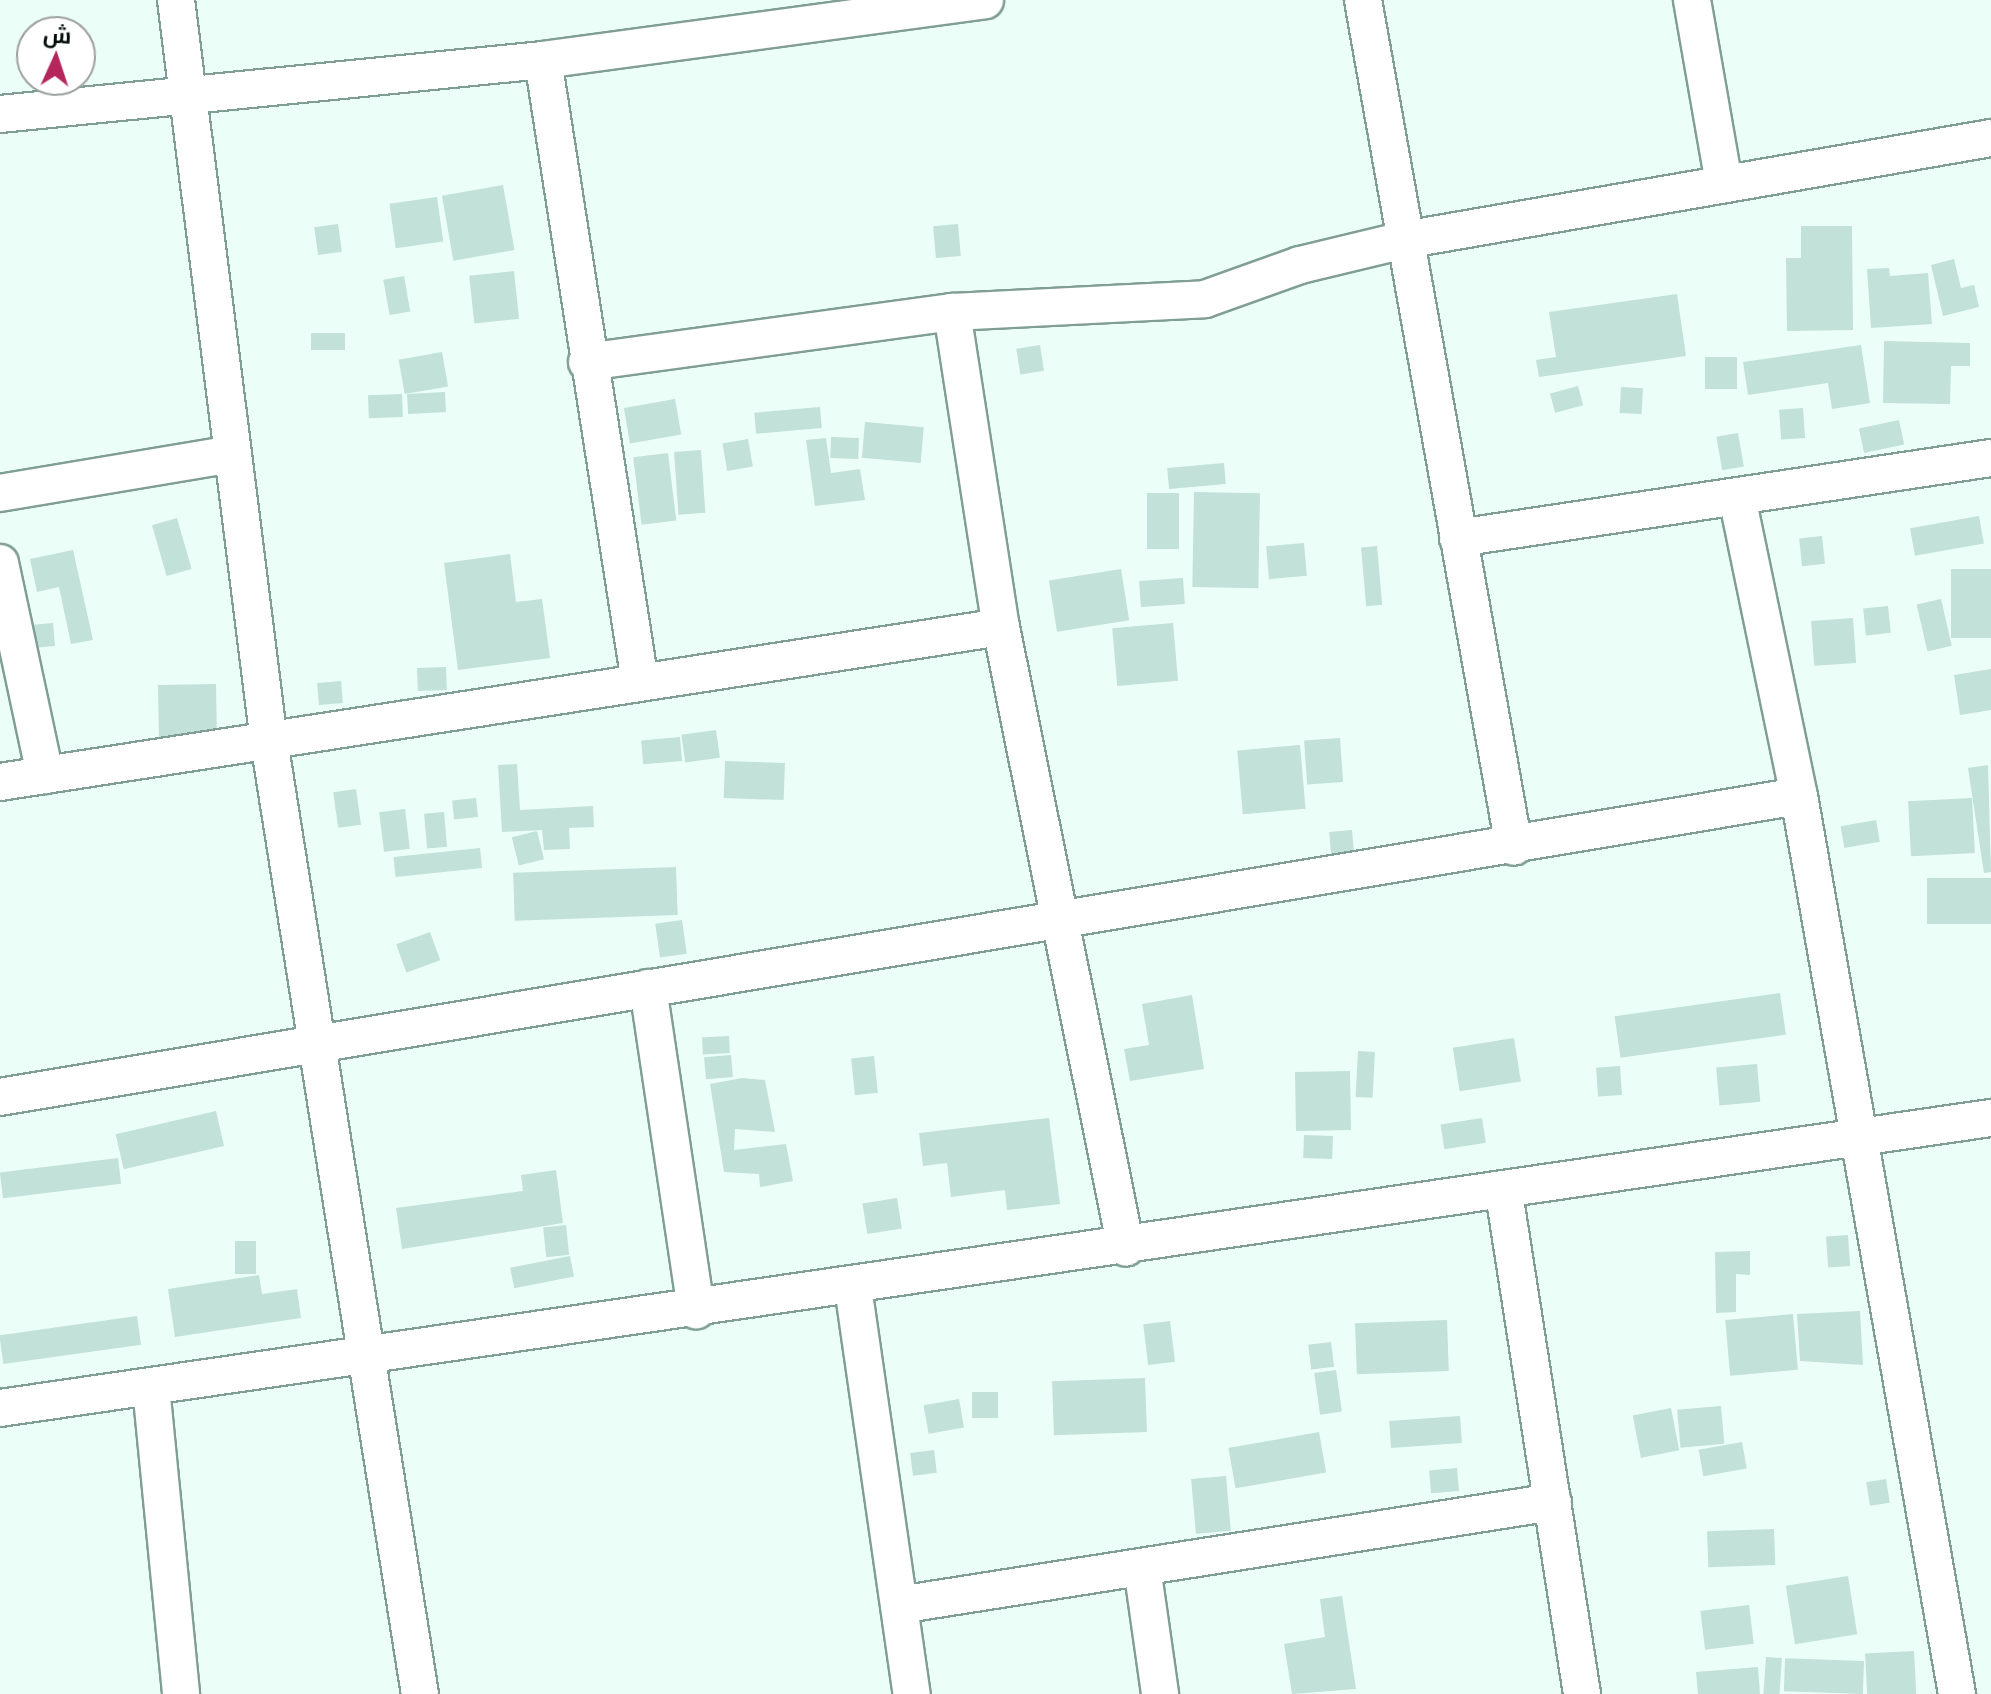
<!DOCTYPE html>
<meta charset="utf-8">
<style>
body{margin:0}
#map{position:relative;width:1991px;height:1694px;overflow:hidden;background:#ebfef8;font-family:"Open Sans",Cairo,sans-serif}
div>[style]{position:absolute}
.building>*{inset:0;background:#c2e1d8;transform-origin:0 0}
.roads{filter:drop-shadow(2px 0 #809e95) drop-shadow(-2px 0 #809e95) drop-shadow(0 2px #809e95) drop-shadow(0 -2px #809e95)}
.street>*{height:36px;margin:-18px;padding:0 18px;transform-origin:18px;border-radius:18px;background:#fff}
span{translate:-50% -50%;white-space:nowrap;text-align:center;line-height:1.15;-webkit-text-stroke:6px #fff;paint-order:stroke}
.north{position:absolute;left:16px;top:16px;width:80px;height:80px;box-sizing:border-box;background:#fff;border:2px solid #9b9f9d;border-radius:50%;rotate:3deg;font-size:22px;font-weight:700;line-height:32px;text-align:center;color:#040e0b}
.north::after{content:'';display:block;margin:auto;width:28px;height:36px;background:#b4265c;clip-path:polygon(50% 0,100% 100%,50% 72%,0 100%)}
</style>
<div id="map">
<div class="building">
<i style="left:503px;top:185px;width:66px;height:62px;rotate:80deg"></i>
<i style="left:437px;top:197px;width:45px;height:48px;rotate:82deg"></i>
<i style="left:338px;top:224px;width:28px;height:24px;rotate:82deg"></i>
<i style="left:958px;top:224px;width:32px;height:25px;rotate:85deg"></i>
<i style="clip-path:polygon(1801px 226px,1852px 226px,1853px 330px,1787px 331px,1786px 258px,1801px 258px)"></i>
<i style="clip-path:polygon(1954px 259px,1961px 288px,1974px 285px,1979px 307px,1943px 316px,1931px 265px)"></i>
<i style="clip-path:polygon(1889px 268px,1890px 276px,1928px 273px,1932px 324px,1871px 328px,1867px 269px)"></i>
<i style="left:514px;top:271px;width:48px;height:45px;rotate:84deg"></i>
<i style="left:404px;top:276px;width:36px;height:21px;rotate:80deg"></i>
<i style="clip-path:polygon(1677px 294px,1686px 356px,1539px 377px,1536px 360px,1556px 357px,1549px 312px)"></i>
<i style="left:345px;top:333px;width:17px;height:34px;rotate:90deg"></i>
<i style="clip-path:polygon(1884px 341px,1970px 343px,1970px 366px,1951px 366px,1950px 404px,1883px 403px)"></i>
<i style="left:1040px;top:345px;width:26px;height:24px;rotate:81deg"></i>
<i style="clip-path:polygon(1861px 345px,1870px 403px,1832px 409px,1828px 383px,1748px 395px,1743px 362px)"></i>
<i style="left:442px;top:352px;width:35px;height:44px;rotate:80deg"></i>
<i style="left:1705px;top:357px;width:32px;height:32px"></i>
<i style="left:1578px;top:386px;width:20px;height:29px;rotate:75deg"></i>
<i style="left:1621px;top:387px;width:22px;height:26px;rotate:3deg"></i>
<i style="left:445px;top:392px;width:20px;height:38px;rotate:87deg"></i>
<i style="left:402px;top:394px;width:23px;height:34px;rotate:88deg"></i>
<i style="left:675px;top:399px;width:36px;height:52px;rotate:80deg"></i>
<i style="left:820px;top:407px;width:21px;height:66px;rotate:85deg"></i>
<i style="left:1803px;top:408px;width:30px;height:24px;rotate:86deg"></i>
<i style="left:1899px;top:420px;width:25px;height:41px;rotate:78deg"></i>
<i style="left:865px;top:422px;width:59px;height:36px;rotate:5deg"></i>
<i style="left:1738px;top:433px;width:34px;height:22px;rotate:80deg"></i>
<i style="left:831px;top:437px;width:28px;height:21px;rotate:2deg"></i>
<i style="clip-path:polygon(826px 438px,831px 473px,860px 469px,865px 500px,815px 506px,806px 440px)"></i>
<i style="left:748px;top:439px;width:28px;height:26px;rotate:80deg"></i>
<i style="left:701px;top:450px;width:63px;height:27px;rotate:86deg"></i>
<i style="left:668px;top:453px;width:68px;height:35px;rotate:83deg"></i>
<i style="left:1224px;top:463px;width:21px;height:57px;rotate:85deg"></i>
<i style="left:1194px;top:492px;width:66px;height:95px;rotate:1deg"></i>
<i style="left:1179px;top:493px;width:56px;height:32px;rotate:90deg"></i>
<i style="left:1979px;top:516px;width:28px;height:70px;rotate:80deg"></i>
<i style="left:177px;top:518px;width:53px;height:26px;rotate:74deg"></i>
<i style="left:1822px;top:536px;width:28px;height:23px;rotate:84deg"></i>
<i style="left:1304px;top:543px;width:33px;height:38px;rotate:85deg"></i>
<i style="left:1377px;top:546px;width:59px;height:16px;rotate:85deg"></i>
<i style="clip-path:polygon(73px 550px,93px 640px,71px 644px,59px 587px,37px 592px,30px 559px)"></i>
<i style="clip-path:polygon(510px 554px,516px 602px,542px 599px,550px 658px,458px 670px,444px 563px)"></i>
<i style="left:1121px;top:569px;width:52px;height:73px;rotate:81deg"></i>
<i style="left:1991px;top:569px;width:69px;height:40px;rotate:90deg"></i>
<i style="left:1183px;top:578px;width:26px;height:44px;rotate:86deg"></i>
<i style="left:1941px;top:599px;width:48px;height:25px;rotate:77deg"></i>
<i style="left:1888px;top:606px;width:27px;height:25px;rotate:84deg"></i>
<i style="left:1853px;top:618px;width:45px;height:42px;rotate:86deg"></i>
<i style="left:53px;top:623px;width:23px;height:23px;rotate:85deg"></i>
<i style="left:1173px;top:623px;width:58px;height:61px;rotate:85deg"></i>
<i style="left:446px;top:667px;width:23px;height:29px;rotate:88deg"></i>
<i style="clip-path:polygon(1991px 669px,1991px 710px,1960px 715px,1954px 675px)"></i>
<i style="left:341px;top:681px;width:22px;height:24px;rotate:85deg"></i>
<i style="left:216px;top:684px;width:56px;height:58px;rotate:89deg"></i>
<i style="left:716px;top:730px;width:28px;height:35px;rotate:82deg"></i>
<i style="left:680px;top:737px;width:24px;height:39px;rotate:85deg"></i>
<i style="left:1340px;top:738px;width:44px;height:36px;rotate:86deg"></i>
<i style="left:1300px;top:745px;width:64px;height:63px;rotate:85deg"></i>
<i style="left:725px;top:761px;width:60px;height:37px;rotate:2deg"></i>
<i style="clip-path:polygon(517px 764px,520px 810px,593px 806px,594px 827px,569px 828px,570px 849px,544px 850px,542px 830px,502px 832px,498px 765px)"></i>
<i style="clip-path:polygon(1988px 765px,1991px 872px,1984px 873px,1968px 768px)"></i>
<i style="left:356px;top:789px;width:36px;height:23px;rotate:82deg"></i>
<i style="left:476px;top:798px;width:19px;height:24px;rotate:84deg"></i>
<i style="left:1972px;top:798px;width:55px;height:64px;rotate:87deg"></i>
<i style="left:405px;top:809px;width:40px;height:26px;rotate:83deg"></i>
<i style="left:444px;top:812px;width:35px;height:20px;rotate:85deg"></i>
<i style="left:1876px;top:820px;width:22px;height:36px;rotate:80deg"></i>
<i style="left:1352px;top:830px;width:24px;height:23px;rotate:85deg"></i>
<i style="left:537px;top:831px;width:29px;height:26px;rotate:76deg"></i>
<i style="left:480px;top:848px;width:20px;height:87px;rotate:84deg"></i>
<i style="left:676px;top:867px;width:48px;height:163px;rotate:88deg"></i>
<i style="left:1991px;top:878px;width:46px;height:64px;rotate:90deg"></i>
<i style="left:682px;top:920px;width:34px;height:27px;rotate:82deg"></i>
<i style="left:430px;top:932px;width:30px;height:36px;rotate:70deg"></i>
<i style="left:1780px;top:993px;width:42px;height:167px;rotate:82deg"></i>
<i style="clip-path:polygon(1192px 995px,1204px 1069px,1130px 1081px,1124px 1049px,1149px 1045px,1142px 1004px)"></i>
<i style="left:729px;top:1036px;width:17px;height:27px;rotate:87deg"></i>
<i style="left:1514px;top:1038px;width:44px;height:62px;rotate:81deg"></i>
<i style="left:1358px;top:1051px;width:17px;height:46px;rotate:3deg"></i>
<i style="left:731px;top:1055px;width:22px;height:27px;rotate:85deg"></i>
<i style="left:874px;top:1056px;width:37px;height:23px;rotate:84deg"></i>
<i style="left:1757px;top:1064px;width:38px;height:41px;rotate:85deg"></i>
<i style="left:1620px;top:1066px;width:29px;height:24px;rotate:86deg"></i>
<i style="left:1350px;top:1071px;width:59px;height:55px;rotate:89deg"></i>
<i style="clip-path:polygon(742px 1078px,765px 1080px,775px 1132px,735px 1129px,734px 1150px,786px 1144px,793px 1181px,760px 1187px,759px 1174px,724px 1172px,710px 1084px)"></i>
<i style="left:216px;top:1111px;width:36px;height:103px;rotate:77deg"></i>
<i style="clip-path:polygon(1049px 1118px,1060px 1204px,1007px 1210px,1005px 1190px,951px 1197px,947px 1163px,923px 1166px,919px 1133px)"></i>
<i style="left:1482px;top:1118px;width:25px;height:42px;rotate:81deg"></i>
<i style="left:1304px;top:1135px;width:29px;height:23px;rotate:2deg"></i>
<i style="left:118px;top:1158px;width:26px;height:119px;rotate:83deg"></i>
<i style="clip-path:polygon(556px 1170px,563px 1223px,402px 1249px,396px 1208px,523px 1191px,521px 1175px)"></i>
<i style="left:897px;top:1198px;width:31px;height:35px;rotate:81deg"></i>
<i style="left:566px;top:1225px;width:30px;height:23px;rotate:84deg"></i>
<i style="left:1848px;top:1235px;width:31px;height:22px;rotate:86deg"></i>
<i style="left:235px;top:1241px;width:21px;height:33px"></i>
<i style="clip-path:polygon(1750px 1251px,1750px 1275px,1736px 1274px,1736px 1312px,1716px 1313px,1715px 1252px)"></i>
<i style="left:570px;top:1256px;width:21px;height:61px;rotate:79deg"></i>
<i style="clip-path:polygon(259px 1275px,262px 1294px,297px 1289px,301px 1318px,175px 1337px,168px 1289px)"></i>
<i style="clip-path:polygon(1860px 1311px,1863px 1365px,1800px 1361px,1797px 1314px)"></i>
<i style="left:1793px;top:1314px;width:56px;height:68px;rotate:85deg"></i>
<i style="left:137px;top:1316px;width:29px;height:139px;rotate:82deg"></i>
<i style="left:1447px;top:1320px;width:51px;height:92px;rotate:88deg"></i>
<i style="left:1170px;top:1321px;width:41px;height:27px;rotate:83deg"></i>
<i style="left:1331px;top:1342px;width:25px;height:23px;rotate:83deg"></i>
<i style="left:1336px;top:1370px;width:42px;height:22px;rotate:82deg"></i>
<i style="left:1145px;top:1378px;width:54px;height:93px;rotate:88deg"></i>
<i style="left:972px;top:1392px;width:26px;height:26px"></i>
<i style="left:959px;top:1399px;width:29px;height:36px;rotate:80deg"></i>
<i style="left:1721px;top:1406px;width:38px;height:44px;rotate:85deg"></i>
<i style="left:1671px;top:1408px;width:43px;height:39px;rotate:79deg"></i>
<i style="left:1460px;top:1416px;width:27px;height:71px;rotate:86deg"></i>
<i style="left:1319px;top:1432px;width:41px;height:92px;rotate:80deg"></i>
<i style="left:1742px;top:1442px;width:27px;height:44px;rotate:80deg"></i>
<i style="left:934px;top:1450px;width:23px;height:24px;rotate:83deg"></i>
<i style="left:1457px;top:1468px;width:23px;height:28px;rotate:85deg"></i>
<i style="left:1226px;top:1476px;width:55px;height:35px;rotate:85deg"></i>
<i style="left:1886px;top:1479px;width:24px;height:20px;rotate:81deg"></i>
<i style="left:1774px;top:1529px;width:36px;height:67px;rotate:88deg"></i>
<i style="left:1848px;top:1576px;width:59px;height:63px;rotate:81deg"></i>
<i style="clip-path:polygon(1342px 1596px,1356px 1689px,1292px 1694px,1284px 1644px,1325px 1637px,1320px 1599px)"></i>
<i style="left:1749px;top:1605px;width:39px;height:49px;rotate:83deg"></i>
<i style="left:1914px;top:1651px;width:43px;height:49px;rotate:87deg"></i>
<i style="left:1766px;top:1657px;width:16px;height:37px;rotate:4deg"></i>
<i style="left:1864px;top:1661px;width:33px;height:79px;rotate:92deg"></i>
<i style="clip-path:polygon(1758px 1667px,1760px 1694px,1698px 1694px,1696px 1672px)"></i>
</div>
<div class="roads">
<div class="street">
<i style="left:176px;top:0;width:747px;rotate:82.85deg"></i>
<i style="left:269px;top:741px;width:965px;rotate:81deg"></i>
<i style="left:1363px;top:0;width:860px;rotate:79.89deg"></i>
<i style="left:1692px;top:0;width:187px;rotate:80.1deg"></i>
<i style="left:543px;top:60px;width:630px;rotate:81.14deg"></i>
<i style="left:0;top:114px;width:546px;rotate:-5.68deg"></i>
<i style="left:543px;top:60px;width:446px;rotate:-7.7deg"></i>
<i style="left:952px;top:312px;width:319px;rotate:81.2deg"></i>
<i style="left:587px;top:362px;width:368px;rotate:-7.8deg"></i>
<i style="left:952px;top:312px;width:253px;rotate:-2.9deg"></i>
<i style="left:1205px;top:299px;width:101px;rotate:-19.7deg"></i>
<i style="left:1300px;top:265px;width:107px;rotate:-13.5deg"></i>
<i style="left:1404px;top:240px;width:596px;rotate:-9.86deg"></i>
<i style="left:0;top:493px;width:236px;rotate:-9.5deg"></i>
<i style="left:1737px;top:497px;width:305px;rotate:78.3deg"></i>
<i style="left:1799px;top:796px;width:912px;rotate:80.02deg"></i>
<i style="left:1458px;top:538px;width:539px;rotate:-8.54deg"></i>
<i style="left:0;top:563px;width:217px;rotate:78deg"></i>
<i style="left:0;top:782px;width:1013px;rotate:-8.8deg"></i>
<i style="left:1001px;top:627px;width:633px;rotate:78.62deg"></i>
<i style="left:648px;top:988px;width:326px;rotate:81.5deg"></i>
<i style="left:0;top:1097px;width:1824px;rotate:-9.5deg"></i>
<i style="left:1504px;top:1193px;width:507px;rotate:81.15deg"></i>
<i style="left:853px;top:1287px;width:411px;rotate:81.8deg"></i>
<i style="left:151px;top:1387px;width:308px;rotate:84.4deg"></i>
<i style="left:0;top:1408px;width:2012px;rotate:-8.29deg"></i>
<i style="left:1142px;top:1567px;width:128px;rotate:81.9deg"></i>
<i style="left:899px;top:1605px;width:662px;rotate:-8.95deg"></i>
</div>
</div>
<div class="north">ش</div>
</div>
